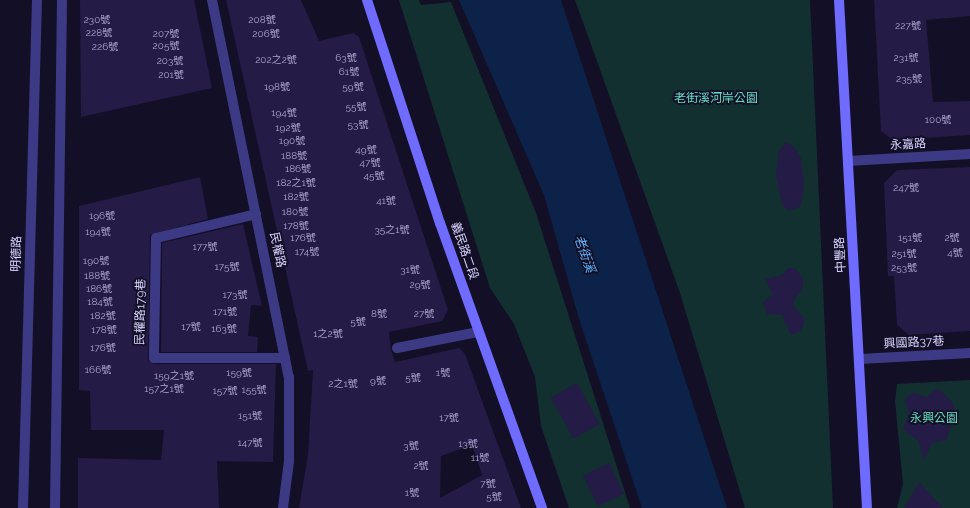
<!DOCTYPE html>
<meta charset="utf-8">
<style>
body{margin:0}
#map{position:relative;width:970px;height:508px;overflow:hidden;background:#130f26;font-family:Raleway,"Noto Sans TC",sans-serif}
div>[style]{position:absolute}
.green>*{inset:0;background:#12302f}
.water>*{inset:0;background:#0c2248}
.building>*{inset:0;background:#241b47;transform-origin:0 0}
.lane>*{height:10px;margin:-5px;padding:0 5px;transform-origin:5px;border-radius:5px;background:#3d3a85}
.street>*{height:10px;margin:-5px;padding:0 5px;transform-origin:5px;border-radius:5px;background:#3d3a85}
.secondary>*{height:10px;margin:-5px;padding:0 5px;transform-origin:5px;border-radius:5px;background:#6f6bff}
span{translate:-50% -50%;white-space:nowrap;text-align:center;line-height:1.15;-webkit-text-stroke:3.5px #130f26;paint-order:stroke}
.number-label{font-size:10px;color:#aca6d1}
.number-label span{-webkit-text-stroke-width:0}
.park-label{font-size:12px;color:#5fe0c0}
.street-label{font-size:12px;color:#d9d4ff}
.water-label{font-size:13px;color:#62b6ff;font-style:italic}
</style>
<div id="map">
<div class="green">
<i style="clip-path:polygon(399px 0,419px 0,421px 5px,451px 2px,536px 213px,630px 508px,569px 508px,541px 426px,535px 377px,514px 324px,490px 288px)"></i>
<i style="clip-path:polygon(575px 0,810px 0,833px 508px,745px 508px,679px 290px)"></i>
<i style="clip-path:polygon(970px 380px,970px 508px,897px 508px,903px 484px,895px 401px,897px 384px)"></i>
</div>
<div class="water">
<i style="clip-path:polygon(459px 0,561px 0,727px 508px,642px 508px,579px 319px,544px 195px)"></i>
</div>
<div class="building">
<i style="clip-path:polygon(80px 0,194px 0,212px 88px,81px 117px)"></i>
<i style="clip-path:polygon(evenodd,226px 0,301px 0,319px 41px,353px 33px,359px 37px,448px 310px,442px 321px,389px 332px,391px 350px,395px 362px,459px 348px,465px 354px,521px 508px,299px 508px,308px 455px,313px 370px,308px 371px,226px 0,472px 445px,482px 475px,440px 498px,441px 456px,472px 445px)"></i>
<i style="clip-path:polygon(874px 0,970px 0,970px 16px,926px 20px,933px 102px,970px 101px,970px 135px,893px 140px,881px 131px)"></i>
<i style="clip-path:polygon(786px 142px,794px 147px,801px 158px,804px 181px,801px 206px,789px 211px,782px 205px,776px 175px,779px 151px)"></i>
<i style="clip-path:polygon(970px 167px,970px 331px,909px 335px,897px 325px,894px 276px,888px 276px,884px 183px,897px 170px)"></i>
<i style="clip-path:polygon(200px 177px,208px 219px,150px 235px,148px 361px,154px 364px,276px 364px,273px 462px,217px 461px,219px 508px,78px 508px,78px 458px,161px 460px,164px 430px,91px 430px,90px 391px,79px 390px,79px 206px)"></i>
<i style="clip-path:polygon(243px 224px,262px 306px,251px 305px,248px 336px,258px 337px,257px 352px,161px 352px,162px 243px)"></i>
<i style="clip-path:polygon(788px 268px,795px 268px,803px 278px,803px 287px,792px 304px,803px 317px,804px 324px,800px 331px,791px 335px,782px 315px,767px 314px,763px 302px,773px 294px,765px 279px,782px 275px)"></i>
<i style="left:577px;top:383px;width:47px;height:30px;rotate:61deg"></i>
<i style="clip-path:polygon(938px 388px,953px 403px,955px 417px,946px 440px,932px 443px,924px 460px,918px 441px,903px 429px,909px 414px,905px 399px,913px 393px,926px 397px)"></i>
<i style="left:609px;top:463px;width:34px;height:29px;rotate:64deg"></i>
<i style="clip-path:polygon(919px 482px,943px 508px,904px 508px)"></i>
</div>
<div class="lane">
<i style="left:212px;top:0;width:385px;rotate:78.5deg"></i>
<i style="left:289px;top:377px;width:84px;rotate:90deg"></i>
<i style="left:289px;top:461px;width:47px;rotate:97.3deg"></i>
<i style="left:848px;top:161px;width:122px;rotate:-3.3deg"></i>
<i style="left:256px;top:214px;width:103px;rotate:166.5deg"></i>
<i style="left:156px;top:238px;width:120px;rotate:91deg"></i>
<i style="left:154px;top:358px;width:131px"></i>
<i style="left:397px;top:348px;width:83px;rotate:-11.2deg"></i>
<i style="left:860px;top:359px;width:110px;rotate:-3.1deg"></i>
</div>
<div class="street">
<i style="left:23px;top:508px;width:508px;rotate:-88.42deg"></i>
<i style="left:55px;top:508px;width:508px;rotate:-89.21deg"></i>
</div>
<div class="secondary">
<i style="left:367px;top:0;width:235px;rotate:71.9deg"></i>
<i style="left:440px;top:223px;width:303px;rotate:70.3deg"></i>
<i style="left:839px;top:0;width:509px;rotate:86.85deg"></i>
</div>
<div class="number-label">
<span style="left:97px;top:20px">230號</span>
<span style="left:262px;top:20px">208號</span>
<span style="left:908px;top:26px">227號</span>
<span style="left:99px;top:33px">228號</span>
<span style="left:166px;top:34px">207號</span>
<span style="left:266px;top:34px">206號</span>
<span style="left:166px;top:46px">205號</span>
<span style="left:105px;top:47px">226號</span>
<span style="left:346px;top:58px">63號</span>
<span style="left:906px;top:58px">231號</span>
<span style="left:276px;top:60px">202之2號</span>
<span style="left:170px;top:61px">203號</span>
<span style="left:349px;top:72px">61號</span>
<span style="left:171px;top:75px">201號</span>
<span style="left:909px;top:79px">235號</span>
<span style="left:277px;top:87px">198號</span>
<span style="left:353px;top:87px">59號</span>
<span style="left:356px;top:107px">55號</span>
<span style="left:284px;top:113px">194號</span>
<span style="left:938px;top:120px">100號</span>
<span style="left:358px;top:125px">53號</span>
<span style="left:288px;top:128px">192號</span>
<span style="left:292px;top:141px">190號</span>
<span style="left:366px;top:150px">49號</span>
<span style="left:294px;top:156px">188號</span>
<span style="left:370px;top:163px">47號</span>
<span style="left:298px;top:169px">186號</span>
<span style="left:374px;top:176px">45號</span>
<span style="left:296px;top:183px">182之1號</span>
<span style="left:906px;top:188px">247號</span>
<span style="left:296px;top:197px">182號</span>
<span style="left:386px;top:201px">41號</span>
<span style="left:295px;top:212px">180號</span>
<span style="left:102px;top:216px">196號</span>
<span style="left:296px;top:226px">178號</span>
<span style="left:392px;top:230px">35之1號</span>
<span style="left:98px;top:232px">194號</span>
<span style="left:303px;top:238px">176號</span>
<span style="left:910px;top:238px">151號</span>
<span style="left:952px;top:238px">2號</span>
<span style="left:205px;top:247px">177號</span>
<span style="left:307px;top:252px">174號</span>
<span style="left:955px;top:253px">4號</span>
<span style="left:904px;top:254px">251號</span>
<span style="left:96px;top:261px">190號</span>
<span style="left:227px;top:267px">175號</span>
<span style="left:904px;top:268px">253號</span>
<span style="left:410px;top:270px">31號</span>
<span style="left:97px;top:276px">188號</span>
<span style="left:420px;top:285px">29號</span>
<span style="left:99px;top:289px">186號</span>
<span style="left:235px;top:295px">173號</span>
<span style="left:100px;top:302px">184號</span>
<span style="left:225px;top:312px">171號</span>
<span style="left:379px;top:314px">8號</span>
<span style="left:424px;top:314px">27號</span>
<span style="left:103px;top:316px">182號</span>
<span style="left:358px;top:322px">5號</span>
<span style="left:191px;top:327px">17號</span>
<span style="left:224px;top:329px">163號</span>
<span style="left:104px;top:330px">178號</span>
<span style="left:328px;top:334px">1之2號</span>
<span style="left:103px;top:348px">176號</span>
<span style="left:98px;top:370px">166號</span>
<span style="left:239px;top:373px">159號</span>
<span style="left:443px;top:373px">1號</span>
<span style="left:174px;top:376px">159之1號</span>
<span style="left:413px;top:378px">5號</span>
<span style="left:378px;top:381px">9號</span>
<span style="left:343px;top:384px">2之1號</span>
<span style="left:164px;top:389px">157之1號</span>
<span style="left:254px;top:390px">155號</span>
<span style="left:225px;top:391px">157號</span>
<span style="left:250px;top:416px">151號</span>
<span style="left:449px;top:418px">17號</span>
<span style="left:250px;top:443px">147號</span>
<span style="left:468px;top:444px">13號</span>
<span style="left:411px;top:446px">3號</span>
<span style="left:480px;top:458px">11號</span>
<span style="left:421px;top:466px">2號</span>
<span style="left:488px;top:484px">7號</span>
<span style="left:412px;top:493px">1號</span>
<span style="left:494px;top:497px">5號</span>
</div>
<div class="park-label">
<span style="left:716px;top:99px">老街溪河岸公園</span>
<span style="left:934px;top:419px">永興公園</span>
</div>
<div class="street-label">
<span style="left:908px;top:145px;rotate:-3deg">永嘉路</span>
<span style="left:277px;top:250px;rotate:78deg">民權路</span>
<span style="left:464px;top:251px;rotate:71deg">義民路二段</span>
<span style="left:17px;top:254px;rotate:-88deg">明德路</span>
<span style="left:841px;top:255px;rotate:-93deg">中豐路</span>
<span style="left:141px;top:312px;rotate:-89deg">民權路179巷</span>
<span style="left:914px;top:343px;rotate:-3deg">興國路37巷</span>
</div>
<div class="water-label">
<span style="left:584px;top:254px;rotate:71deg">老街溪</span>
</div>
</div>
